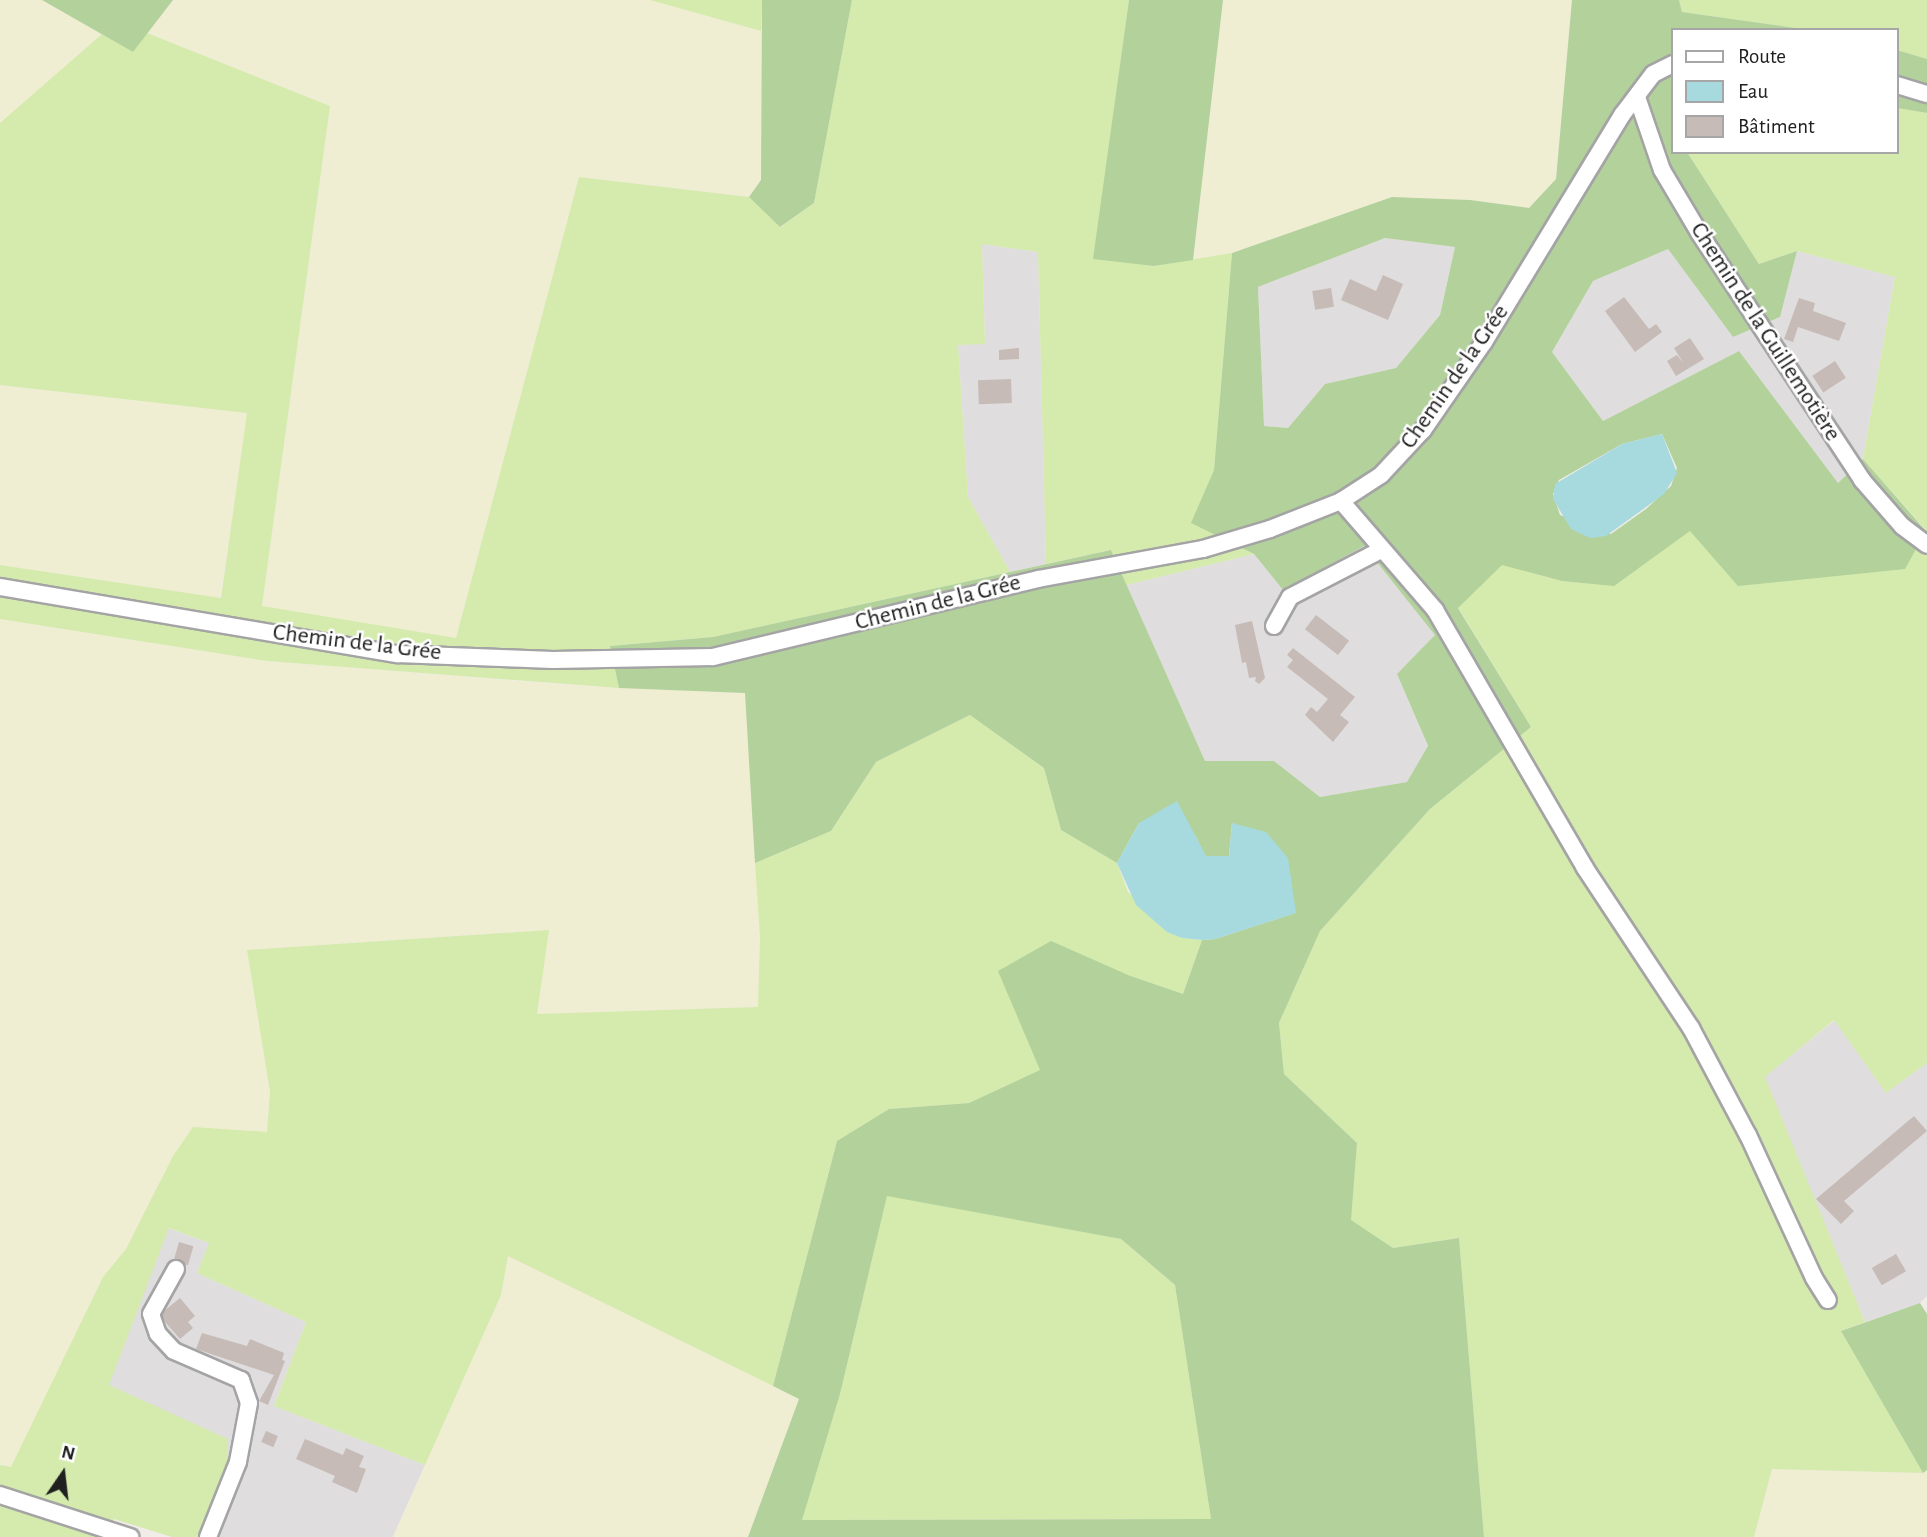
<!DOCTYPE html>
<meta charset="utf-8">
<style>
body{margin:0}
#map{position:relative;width:1927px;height:1537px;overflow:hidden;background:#f1ece7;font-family:"Alegreya Sans",sans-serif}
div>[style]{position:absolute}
.residential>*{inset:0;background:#dfddde}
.farmland>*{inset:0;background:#f0eed2}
.grass>*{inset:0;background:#d4ebad}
.forest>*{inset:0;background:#b2d19b}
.water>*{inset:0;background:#a7dadf}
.building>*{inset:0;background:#c6bbb6;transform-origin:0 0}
.roads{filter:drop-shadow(2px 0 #a4a4a4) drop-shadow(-2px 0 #a4a4a4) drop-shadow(0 2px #a4a4a4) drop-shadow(0 -2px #a4a4a4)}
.street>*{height:16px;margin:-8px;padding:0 8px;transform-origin:8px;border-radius:8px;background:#fff}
span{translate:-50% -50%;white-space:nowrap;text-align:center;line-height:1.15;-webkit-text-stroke:5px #fff;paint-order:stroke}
.street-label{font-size:24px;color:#202020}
.legend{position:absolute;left:1671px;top:28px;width:228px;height:126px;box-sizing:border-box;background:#fff;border:2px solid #a6a6a6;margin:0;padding:9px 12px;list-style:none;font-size:21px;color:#202020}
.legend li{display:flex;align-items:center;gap:14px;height:35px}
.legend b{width:35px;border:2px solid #a6a6a6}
.north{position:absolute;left:28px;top:1439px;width:70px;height:70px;-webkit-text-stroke:5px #fff;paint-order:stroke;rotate:14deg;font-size:19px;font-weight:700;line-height:28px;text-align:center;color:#202020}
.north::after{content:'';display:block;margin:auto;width:24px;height:32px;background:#202020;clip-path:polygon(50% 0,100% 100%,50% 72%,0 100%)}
</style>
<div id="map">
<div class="residential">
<i style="clip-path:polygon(1385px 238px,1455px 247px,1440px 315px,1396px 368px,1325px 384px,1288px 428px,1264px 426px,1258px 287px)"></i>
<i style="clip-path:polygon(982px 244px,1038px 252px,1046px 564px,1010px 572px,968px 497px,958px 345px,985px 343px)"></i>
<i style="clip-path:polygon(1668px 249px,1733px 337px,1780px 317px,1797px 251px,1895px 277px,1863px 459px,1838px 483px,1739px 351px,1603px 421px,1552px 352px,1593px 281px)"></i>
<i style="clip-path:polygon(1363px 545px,1436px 635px,1397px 674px,1428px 747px,1407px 782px,1320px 797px,1274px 761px,1205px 761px,1126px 585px,1254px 554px,1283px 590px)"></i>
<i style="clip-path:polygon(1835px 1020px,1886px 1093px,1927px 1063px,1927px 1296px,1920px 1303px,1865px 1322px,1764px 1077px)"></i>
<i style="clip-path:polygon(168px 1228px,209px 1243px,197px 1273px,306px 1322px,274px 1406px,425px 1465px,393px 1537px,200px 1537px,227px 1464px,108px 1386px)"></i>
</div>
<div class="farmland">
<i style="clip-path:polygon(0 0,42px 0,102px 34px,0 123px)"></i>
<i style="clip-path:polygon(173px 0,650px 0,761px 31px,761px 180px,749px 197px,579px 177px,456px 638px,262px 607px,330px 106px,147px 33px)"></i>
<i style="clip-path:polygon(1223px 0,1572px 0,1556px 179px,1529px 208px,1470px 200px,1392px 197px,1232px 253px,1193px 260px)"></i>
<i style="clip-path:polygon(0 385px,248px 413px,220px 598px,0 565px)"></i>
<i style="clip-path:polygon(0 619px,267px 661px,584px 686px,745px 693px,760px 937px,759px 1007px,537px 1014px,548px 930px,247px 950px,270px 1092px,267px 1132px,173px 1156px,126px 1249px,103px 1277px,11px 1468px,0 1465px)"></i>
<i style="clip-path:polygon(508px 1256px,799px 1399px,748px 1537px,393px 1537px,501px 1295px)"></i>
<i style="clip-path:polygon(1772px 1469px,1923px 1473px,1927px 1470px,1927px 1537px,1754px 1537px)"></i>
</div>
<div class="grass">
<i style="clip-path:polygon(650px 0,762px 0,761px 31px)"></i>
<i style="clip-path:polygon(852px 0,1129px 0,1094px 258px,1154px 266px,1232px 253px,1214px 470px,1192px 523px,1254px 554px,1126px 585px,1111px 550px,1046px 564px,1038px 252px,982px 244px,985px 344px,958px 345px,968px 497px,1010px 572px,713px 637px,610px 646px,619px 688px,267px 661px,0 619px,0 565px,221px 598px,247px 413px,0 385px,0 123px,102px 34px,133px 52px,147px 33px,330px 106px,262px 606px,456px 638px,579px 177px,749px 197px,781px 227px,814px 203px)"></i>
<i style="clip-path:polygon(1679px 0,1927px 0,1927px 59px,1897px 50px,1897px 30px,1810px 30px,1682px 12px)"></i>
<i style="clip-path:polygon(1897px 108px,1927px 113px,1927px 1063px,1886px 1093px,1834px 1020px,1765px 1077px,1865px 1322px,1841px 1331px,1923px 1473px,1772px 1469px,1754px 1537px,1484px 1537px,1459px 1238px,1393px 1248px,1350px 1220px,1357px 1143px,1284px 1074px,1279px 1023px,1320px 931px,1430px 809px,1531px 727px,1458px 607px,1502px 564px,1562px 581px,1614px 585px,1690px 531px,1926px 530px,1863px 459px,1895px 277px,1797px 251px,1759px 264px,1687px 152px,1897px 152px)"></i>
<i style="clip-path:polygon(970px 715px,1044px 768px,1061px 830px,1117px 863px,1128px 892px,1183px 938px,1202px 940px,1183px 994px,1128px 975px,1041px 1070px,969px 1103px,889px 1109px,837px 1141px,773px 1386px,508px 1256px,501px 1295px,425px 1465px,274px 1406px,306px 1322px,197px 1273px,209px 1243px,169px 1228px,109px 1385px,228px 1439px,227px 1464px,200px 1537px,172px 1537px,114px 1519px,108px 1537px,0 1537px,0 1465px,11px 1467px,103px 1277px,126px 1249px,173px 1156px,193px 1127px,267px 1132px,270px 1092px,247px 950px,549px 930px,537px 1014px,758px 1007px,760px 937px,755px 863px,831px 831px,876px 762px)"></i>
<i style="clip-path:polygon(887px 1195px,1121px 1239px,1175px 1285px,1211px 1519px,801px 1520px,840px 1394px)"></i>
</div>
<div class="forest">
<i style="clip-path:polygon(42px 0,173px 0,133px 52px)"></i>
<i style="clip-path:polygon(762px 0,852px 0,814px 203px,780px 227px,749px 197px,761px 180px)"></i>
<i style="clip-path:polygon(1129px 0,1223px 0,1193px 260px,1154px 266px,1093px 259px)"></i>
<i style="clip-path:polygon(evenodd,1572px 0,1679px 0,1682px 12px,1810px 30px,1673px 30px,1673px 152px,1687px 152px,1759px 264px,1797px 251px,1780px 317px,1733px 337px,1668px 249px,1593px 281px,1552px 352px,1603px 421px,1739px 351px,1838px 483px,1863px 459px,1926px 531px,1905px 569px,1738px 586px,1690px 531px,1614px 586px,1562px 581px,1502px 565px,1458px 608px,1531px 727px,1430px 809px,1320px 931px,1279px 1023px,1284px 1074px,1357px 1143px,1351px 1220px,1393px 1248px,1459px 1238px,1484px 1537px,748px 1537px,799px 1399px,773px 1386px,837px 1141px,889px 1109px,969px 1103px,1040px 1070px,998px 971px,1051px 941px,1128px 975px,1183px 994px,1202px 940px,1215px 939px,1295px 913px,1232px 823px,1229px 856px,1205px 856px,1195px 835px,1139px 823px,1117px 863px,1061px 830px,1044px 768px,970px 715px,876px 762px,831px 831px,755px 863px,745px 693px,619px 688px,610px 646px,713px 637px,1111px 550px,1205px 761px,1274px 761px,1320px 797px,1407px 782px,1428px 746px,1397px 674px,1435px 635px,1364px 546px,1283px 590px,1254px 554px,1191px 523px,1214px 470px,1232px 253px,1392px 197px,1470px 200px,1529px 208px,1556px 179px,1572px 0,1385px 238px,1455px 247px,1440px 315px,1396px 368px,1325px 384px,1288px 428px,1264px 426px,1258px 287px,1385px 238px,1572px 0,1662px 434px,1677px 468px,1671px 486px,1646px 509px,1611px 534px,1560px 515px,1553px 494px,1559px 480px,1622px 444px,1662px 434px,1572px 0,887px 1196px,1121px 1239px,1175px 1285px,1211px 1519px,802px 1520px,840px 1394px,887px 1196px)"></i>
<i style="clip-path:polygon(1897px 50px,1927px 59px,1927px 113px,1897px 108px)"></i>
<i style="clip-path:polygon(1920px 1303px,1927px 1314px,1927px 1470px,1923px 1473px,1841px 1331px)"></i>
</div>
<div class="water">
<i style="clip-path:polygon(1662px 434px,1677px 473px,1664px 494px,1606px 536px,1590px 538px,1571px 529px,1553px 499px,1555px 484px,1622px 444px)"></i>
<i style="clip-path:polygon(1177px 801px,1206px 856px,1229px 856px,1232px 823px,1266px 832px,1288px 858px,1296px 913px,1215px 939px,1202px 940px,1182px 938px,1167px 932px,1136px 905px,1117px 863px,1139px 823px)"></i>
</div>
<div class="building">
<i style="clip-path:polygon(1383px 275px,1403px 284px,1388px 320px,1341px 300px,1350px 279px,1376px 291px)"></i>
<i style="left:1331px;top:288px;width:19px;height:19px;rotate:81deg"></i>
<i style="clip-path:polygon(1624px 297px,1649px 329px,1656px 324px,1662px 332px,1635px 352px,1605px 311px)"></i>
<i style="clip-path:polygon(1799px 298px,1815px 303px,1813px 311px,1846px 323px,1839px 341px,1798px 327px,1793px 342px,1784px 339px)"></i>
<i style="clip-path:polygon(1690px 338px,1704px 359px,1676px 376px,1667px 361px,1677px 355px,1684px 364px,1674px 348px)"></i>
<i style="clip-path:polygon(1019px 348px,1019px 359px,999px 360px,999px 350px)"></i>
<i style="left:1835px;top:361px;width:20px;height:27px;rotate:57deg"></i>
<i style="left:1011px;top:379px;width:24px;height:33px;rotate:88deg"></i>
<i style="left:1316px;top:615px;width:42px;height:18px;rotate:38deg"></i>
<i style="clip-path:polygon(1252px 621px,1265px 678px,1259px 684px,1255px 681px,1256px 677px,1249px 678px,1246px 662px,1242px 663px,1235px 625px)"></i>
<i style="clip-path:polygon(1293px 648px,1355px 697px,1340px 715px,1349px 722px,1333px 742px,1305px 715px,1311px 707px,1317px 712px,1328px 699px,1287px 667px,1293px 660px,1287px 655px)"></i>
<i style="clip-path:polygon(1914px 1116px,1927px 1131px,1844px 1201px,1854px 1211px,1841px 1224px,1816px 1199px)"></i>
<i style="left:179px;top:1242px;width:15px;height:20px;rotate:16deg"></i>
<i style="left:1896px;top:1254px;width:20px;height:28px;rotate:60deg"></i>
<i style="clip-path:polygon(180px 1298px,195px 1316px,188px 1322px,193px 1328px,180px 1339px,159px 1315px)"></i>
<i style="clip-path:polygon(202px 1333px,247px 1346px,250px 1339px,284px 1353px,282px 1360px,285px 1361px,268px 1405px,259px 1401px,274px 1375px,196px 1349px)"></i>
<i style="left:266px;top:1431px;width:13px;height:12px;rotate:23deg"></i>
<i style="clip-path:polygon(305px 1439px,343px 1455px,346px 1448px,364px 1456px,359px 1467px,366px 1469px,357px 1493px,332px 1482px,335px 1476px,296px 1459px)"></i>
</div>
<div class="roads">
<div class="street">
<i style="left:1897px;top:85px;width:31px;rotate:17deg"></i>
<i style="left:1637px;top:97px;width:77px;rotate:71.1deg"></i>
<i style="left:1662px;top:170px;width:74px;rotate:59.3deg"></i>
<i style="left:1700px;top:234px;width:295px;rotate:56.6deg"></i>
<i style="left:1862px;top:480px;width:61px;rotate:49deg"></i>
<i style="left:1902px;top:526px;width:31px;rotate:37deg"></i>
<i style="left:1341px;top:501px;width:144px;rotate:49.2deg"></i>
<i style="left:1435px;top:610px;width:298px;rotate:59.8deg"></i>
<i style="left:1585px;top:868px;width:192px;rotate:56.5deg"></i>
<i style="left:1691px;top:1028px;width:121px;rotate:62deg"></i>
<i style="left:1748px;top:1135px;width:157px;rotate:65.2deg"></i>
<i style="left:1814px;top:1278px;width:26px;rotate:58deg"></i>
<i style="left:0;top:587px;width:403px;rotate:9.6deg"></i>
<i style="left:397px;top:654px;width:156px;rotate:2.2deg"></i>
<i style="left:553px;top:660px;width:160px;rotate:-1.1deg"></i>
<i style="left:713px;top:657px;width:334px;rotate:-13.5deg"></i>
<i style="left:1038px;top:579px;width:168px;rotate:-10.3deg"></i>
<i style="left:1203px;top:549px;width:70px;rotate:-16.6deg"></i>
<i style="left:1270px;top:529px;width:76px;rotate:-21.5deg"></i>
<i style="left:1341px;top:501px;width:48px;rotate:-33deg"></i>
<i style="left:1381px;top:475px;width:62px;rotate:-47deg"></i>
<i style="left:1423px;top:430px;width:107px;rotate:-55.3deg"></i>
<i style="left:1484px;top:342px;width:266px;rotate:-58.7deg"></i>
<i style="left:1622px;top:115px;width:51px;rotate:-52.9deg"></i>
<i style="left:1653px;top:74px;width:22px;rotate:-27deg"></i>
<i style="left:1274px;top:626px;width:33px;rotate:-61deg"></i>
<i style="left:1290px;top:597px;width:102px;rotate:-27.3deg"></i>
<i style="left:176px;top:1269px;width:51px;rotate:119.1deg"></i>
<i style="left:151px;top:1314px;width:21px;rotate:71deg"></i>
<i style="left:158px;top:1334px;width:23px;rotate:47deg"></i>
<i style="left:174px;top:1351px;width:73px;rotate:23.4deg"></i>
<i style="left:241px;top:1380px;width:24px;rotate:71deg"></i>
<i style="left:249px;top:1403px;width:60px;rotate:100.6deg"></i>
<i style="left:238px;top:1462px;width:81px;rotate:111.8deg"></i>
<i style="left:0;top:1495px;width:137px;rotate:17.9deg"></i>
</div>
</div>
<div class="street-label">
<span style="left:1765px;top:332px;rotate:57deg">Chemin de la Guillemotière</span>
<span style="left:1455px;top:377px;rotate:-55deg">Chemin de la Grée</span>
<span style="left:938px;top:603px;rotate:-14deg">Chemin de la Grée</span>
<span style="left:357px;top:643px;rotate:7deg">Chemin de la Grée</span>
</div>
<ul class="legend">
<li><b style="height:9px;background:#fff"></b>Route</li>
<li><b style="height:19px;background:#a7dadf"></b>Eau</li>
<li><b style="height:19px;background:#c6bbb6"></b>Bâtiment</li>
</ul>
<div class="north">N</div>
</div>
